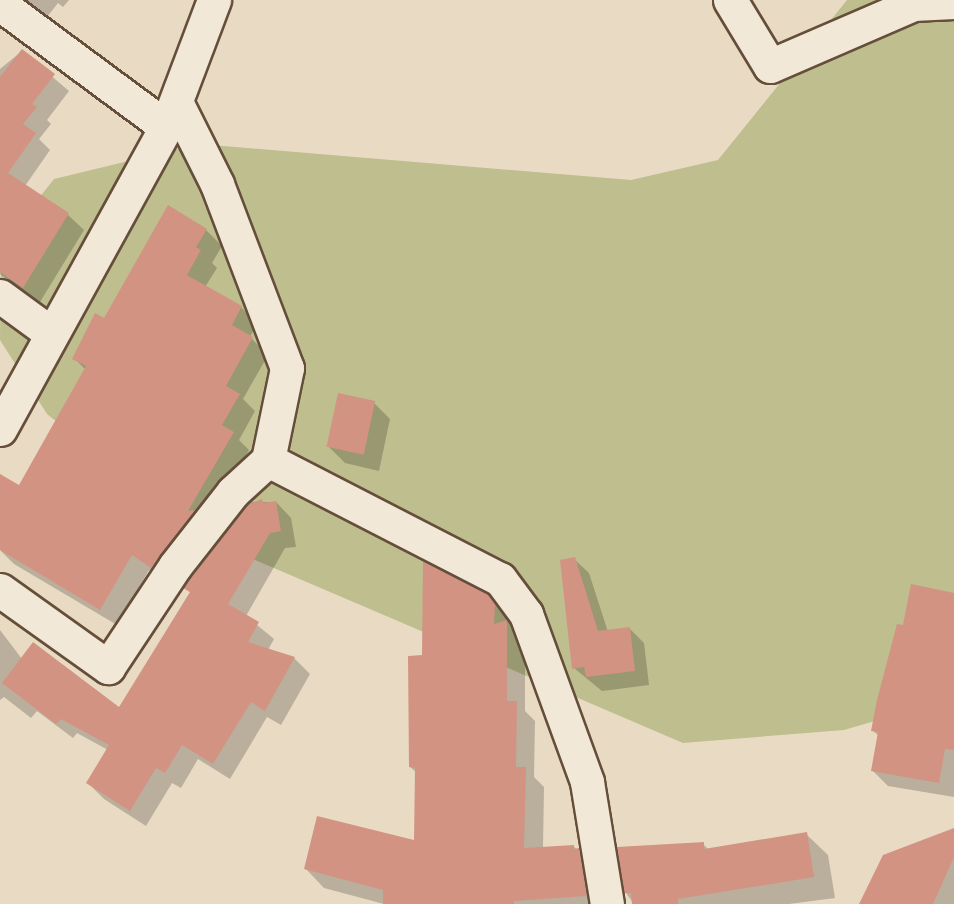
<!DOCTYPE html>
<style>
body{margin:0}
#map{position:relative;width:954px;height:904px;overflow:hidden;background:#e9dbc3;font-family:"IM FELL Double Pica",serif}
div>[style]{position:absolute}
.green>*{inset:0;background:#bebe8e}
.shadow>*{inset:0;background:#0003}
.building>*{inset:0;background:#d29383;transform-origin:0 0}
.roads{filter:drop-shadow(2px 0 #654e3a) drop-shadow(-2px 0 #654e3a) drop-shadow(0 2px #654e3a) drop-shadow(0 -2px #654e3a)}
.minor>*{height:33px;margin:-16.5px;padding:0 16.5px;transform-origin:16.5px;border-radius:16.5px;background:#f1e8d8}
span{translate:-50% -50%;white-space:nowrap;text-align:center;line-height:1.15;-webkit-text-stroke:4.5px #f1e8d8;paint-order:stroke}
</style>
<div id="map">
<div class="green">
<i style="clip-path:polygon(847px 0,954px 0,954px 698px,844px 730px,683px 743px,197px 535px,47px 414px,0 340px,1px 246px,54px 179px,199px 144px,631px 180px,718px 160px)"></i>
</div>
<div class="shadow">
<i style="clip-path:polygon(24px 0,69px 0,63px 7px,58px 3px,47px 17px)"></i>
<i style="clip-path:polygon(22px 51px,69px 91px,47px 120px,51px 124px,39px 139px,50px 150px,25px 186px,68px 215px,84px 230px,40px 302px,0 274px,0 69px)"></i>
<i style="clip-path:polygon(206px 230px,222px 246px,212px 263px,217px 268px,205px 287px,241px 307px,257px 324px,250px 337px,268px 355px,243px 399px,255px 411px,239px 440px,249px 450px,168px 583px,149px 570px,117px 625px,14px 564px,0 550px,0 498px,19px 487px,86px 370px,74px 358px,104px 320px)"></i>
<i style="clip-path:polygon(374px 403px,390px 419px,379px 471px,345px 463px,328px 446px)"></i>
<i style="clip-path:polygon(252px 502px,276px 502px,291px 518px,296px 547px,285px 548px,246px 616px,274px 639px,268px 650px,294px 658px,310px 674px,281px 725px,267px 717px,230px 779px,198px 759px,181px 788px,172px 783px,146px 826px,104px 799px,88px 783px,108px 750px,77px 733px,73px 738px,37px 711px,31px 718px,4px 697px,0 700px,0 630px,22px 659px,120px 709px,191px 593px,185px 588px)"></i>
<i style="clip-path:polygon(574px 559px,589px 573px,608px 632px,630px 629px,644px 643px,649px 685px,602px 691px,574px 668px)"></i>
<i style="clip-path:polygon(487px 595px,525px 640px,525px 711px,535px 721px,534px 777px,544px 787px,543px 848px,573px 846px,578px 850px,597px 869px,603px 904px,384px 904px,324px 888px,306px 869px,416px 842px,417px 773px,410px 767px,423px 657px)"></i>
<i style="clip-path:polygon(954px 595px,954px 797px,888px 786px,873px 771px,879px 736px,873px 731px,904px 627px)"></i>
<i style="clip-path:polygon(806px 834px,828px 855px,835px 898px,789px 904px,634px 904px,626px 893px,703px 844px,709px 850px)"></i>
<i style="clip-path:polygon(954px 841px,954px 904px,861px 904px)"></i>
</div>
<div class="building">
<i style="clip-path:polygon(22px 49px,55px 74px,32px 104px,37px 107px,23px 124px,36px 133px,8px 173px,69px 213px,23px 288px,0 272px,0 77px)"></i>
<i style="clip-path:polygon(168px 205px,207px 229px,196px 247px,201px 250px,187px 275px,242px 306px,232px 325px,253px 337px,226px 386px,240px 394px,222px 425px,234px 432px,188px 511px,195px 510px,151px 568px,132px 555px,100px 610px,0 550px,0 474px,19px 485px,86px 366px,72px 359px,95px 313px,104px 318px)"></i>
<i style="left:338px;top:393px;width:38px;height:55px;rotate:12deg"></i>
<i style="clip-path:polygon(262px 499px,263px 503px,276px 501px,281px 531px,270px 533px,228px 604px,259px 622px,248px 642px,295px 657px,265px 711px,251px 702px,213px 764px,182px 745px,165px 773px,156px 768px,130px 811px,86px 783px,109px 745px,61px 719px,56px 724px,2px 683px,33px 642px,119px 707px,190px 592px,183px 588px,190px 577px,247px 505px)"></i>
<i style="clip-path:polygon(575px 557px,598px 631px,630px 627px,635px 671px,586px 677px,584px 667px,572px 669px,560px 560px)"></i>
<i style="clip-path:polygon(423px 561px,488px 594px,495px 604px,494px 624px,507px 620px,507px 701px,517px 701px,516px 767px,526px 767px,524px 848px,574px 845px,574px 849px,579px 848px,587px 896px,514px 901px,514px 904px,383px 904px,383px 890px,304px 869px,317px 816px,414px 840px,415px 768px,409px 767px,408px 656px,422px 655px)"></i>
<i style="clip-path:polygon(911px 584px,954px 593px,954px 750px,945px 749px,939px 783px,871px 771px,878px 732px,871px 731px,877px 700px,897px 624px,903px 625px)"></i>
<i style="clip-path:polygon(954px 828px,954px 857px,933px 904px,859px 904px,883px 855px)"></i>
<i style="clip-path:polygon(807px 832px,814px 877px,678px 899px,678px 904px,632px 904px,631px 893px,624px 893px,617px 847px,704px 842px,704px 849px)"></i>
</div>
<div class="roads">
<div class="minor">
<i style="left:730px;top:0;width:77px;rotate:58.8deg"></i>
<i style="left:770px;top:66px;width:156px;rotate:-23.4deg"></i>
<i style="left:913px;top:4px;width:41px;rotate:-2.8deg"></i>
<i style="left:0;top:4px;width:207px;rotate:36.5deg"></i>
<i style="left:177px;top:104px;width:89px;rotate:63.4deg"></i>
<i style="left:217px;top:184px;width:197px;rotate:69.2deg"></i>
<i style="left:287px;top:368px;width:94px;rotate:101.7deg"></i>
<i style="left:268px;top:460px;width:261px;rotate:27.2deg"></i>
<i style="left:500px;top:579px;width:44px;rotate:53.4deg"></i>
<i style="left:526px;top:614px;width:179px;rotate:70deg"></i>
<i style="left:587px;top:782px;width:124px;rotate:80.7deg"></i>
<i style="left:0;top:296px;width:64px;rotate:36.2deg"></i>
<i style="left:0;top:429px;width:345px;rotate:-61.2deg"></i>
<i style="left:166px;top:127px;width:136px;rotate:-69.3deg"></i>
<i style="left:0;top:590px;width:133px;rotate:35.5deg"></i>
<i style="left:108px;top:667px;width:121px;rotate:-56.4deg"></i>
<i style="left:175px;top:566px;width:94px;rotate:-51.9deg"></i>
<i style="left:233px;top:492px;width:47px;rotate:-42.4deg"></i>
</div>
</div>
</div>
